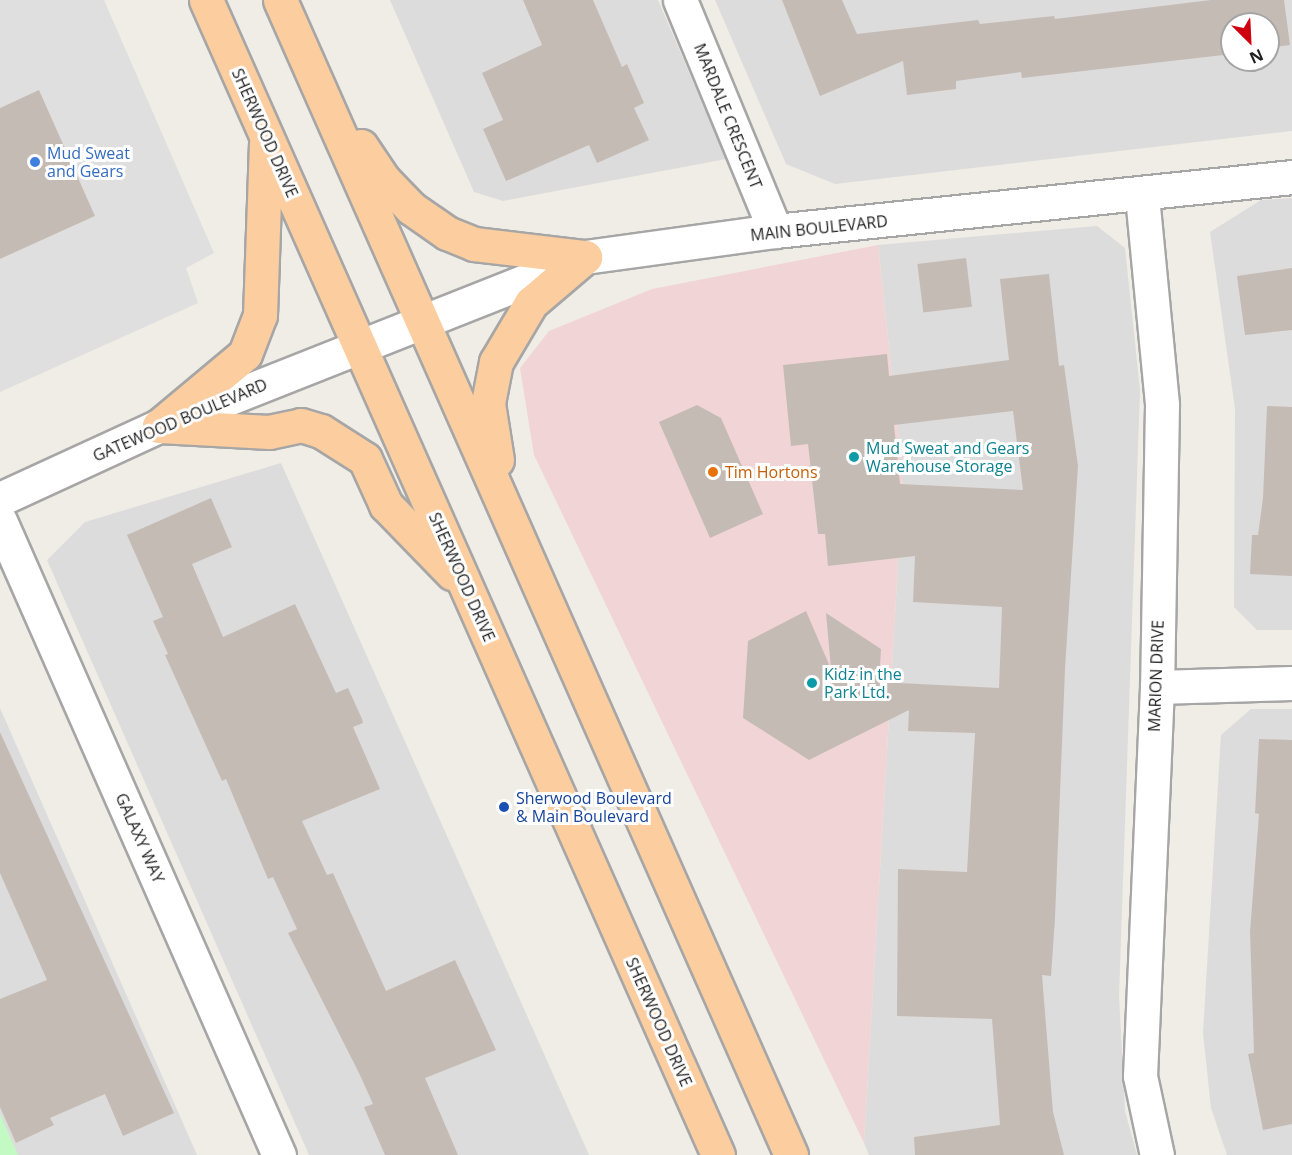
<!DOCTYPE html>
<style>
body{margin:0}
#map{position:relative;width:1292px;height:1155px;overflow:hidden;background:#f0ece6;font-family:"Open Sans",sans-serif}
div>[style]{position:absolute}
.residential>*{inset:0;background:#dddcdc}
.commercial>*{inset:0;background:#f1d5d6}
.park>*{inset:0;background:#c3f9c3}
.parking>*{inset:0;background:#dfdfdf}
.building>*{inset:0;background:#c5bbb5;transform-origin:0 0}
.roads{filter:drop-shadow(2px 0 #a6a6a6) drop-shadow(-2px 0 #a6a6a6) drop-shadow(0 2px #a6a6a6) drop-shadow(0 -2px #a6a6a6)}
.minor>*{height:33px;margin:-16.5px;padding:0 16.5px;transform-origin:16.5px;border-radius:16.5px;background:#fff}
.major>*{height:33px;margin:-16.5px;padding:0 16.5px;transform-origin:16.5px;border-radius:16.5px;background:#fccd9f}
.dots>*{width:16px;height:16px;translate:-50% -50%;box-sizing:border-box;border:3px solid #fff;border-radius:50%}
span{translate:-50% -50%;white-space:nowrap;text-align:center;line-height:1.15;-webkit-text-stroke:6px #fff;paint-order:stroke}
.street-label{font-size:16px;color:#1f1f1f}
.shop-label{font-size:16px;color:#366cbe}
.left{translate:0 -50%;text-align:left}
.culture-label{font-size:16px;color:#0d838f}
.food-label{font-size:16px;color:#c56008}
.transit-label{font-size:16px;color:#164399}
.north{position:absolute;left:1220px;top:12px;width:60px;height:60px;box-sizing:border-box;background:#fff;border:2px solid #a5a5a5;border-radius:50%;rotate:156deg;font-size:16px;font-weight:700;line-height:24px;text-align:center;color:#1f1f1f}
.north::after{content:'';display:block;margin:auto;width:21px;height:27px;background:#cf0010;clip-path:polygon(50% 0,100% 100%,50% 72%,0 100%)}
</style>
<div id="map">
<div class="residential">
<i style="clip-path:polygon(390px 0,658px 0,726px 159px,503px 201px,474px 192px)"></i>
<i style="clip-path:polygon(evenodd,715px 0,1292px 0,1292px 131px,835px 184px,786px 164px,715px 0,1232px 24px,1268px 24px,1268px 60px,1232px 60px,1232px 24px)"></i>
<i style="clip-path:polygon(1292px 198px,1292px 630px,1257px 630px,1234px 607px,1235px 409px,1210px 232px,1261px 200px)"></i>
<i style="clip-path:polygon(1097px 226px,1125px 248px,1140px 390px,1119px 996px,1125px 1111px,1137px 1155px,869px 1155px,864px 1143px,903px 478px,878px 245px)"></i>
<i style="clip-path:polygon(281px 463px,589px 1155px,309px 1155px,47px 560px,85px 522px)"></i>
<i style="clip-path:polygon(0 708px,197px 1155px,0 1155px)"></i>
<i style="clip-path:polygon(1251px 709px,1292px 709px,1292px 1155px,1227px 1155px,1211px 1108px,1203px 1033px,1221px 735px)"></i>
</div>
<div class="commercial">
<i style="clip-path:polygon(878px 245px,903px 478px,864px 1143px,534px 455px,520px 368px,549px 331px,652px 289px)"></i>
</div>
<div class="park">
<i style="clip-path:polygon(0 1114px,18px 1155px,0 1155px)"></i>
</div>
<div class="parking">
<i style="clip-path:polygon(0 0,104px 0,214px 253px,186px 268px,198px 303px,0 392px,0 259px,95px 216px,39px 91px,0 108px)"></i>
</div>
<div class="building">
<i style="clip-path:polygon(523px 0,593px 0,622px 67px,627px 64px,644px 103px,634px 108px,649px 140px,597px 163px,589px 145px,506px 181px,483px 129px,503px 120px,482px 73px,542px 45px)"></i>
<i style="clip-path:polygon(782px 0,842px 0,857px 34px,978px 20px,980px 24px,1054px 16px,1055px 19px,1211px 0,1284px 0,1290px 45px,1268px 48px,1268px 24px,1232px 24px,1232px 54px,1022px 78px,1021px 72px,956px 81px,956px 89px,907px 95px,903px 61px,820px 96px)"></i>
<i style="clip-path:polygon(39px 90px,95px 216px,0 259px,0 108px)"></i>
<i style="left:966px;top:258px;width:49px;height:49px;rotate:83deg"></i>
<i style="clip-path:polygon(1292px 268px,1292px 330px,1245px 335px,1237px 276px)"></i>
<i style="clip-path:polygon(evenodd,1049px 274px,1059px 366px,1064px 365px,1078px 466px,1065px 669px,1055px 918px,1051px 976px,1042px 975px,1053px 1112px,1064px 1155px,915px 1155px,914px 1137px,1000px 1125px,992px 1019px,897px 1016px,898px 869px,967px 872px,975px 733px,908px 731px,909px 710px,809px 760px,743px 718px,748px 641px,806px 611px,831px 669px,826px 613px,881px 649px,879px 682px,999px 688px,1002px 607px,913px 602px,915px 556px,828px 566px,825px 534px,818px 534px,808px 444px,791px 446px,783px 365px,887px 354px,889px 376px,1009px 360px,1000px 279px,1049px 274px,1013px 411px,1023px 490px,900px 484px,894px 425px,1013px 411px)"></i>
<i style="clip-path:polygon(697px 405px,721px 418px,763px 514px,710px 538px,659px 422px)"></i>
<i style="clip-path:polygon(1267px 406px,1292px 407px,1292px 576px,1250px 574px,1252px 535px,1258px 535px,1263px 498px)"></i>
<i style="clip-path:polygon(211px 498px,232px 547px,192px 564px,223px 637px,295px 604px,336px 693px,348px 688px,362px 719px,363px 723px,353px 727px,380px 789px,302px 821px,327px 875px,333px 873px,386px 991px,455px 960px,496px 1050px,425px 1078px,458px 1155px,385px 1155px,364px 1107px,373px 1104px,359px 1073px,288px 933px,297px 929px,273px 877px,268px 879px,226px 779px,222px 781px,165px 655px,168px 654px,153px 621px,163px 617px,127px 535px)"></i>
<i style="clip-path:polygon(0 732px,174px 1113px,123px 1136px,105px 1094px,50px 1118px,54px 1125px,16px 1143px,0 1107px,0 999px,47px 980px,0 873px)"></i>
<i style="clip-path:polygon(1259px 739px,1292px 740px,1292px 1124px,1263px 1130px,1248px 1054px,1254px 1053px,1250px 932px,1259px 814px,1255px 813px)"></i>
</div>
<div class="roads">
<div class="minor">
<i style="left:680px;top:0;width:250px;rotate:67.6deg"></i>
<i style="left:1142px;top:196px;width:210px;rotate:84.5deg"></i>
<i style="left:1162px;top:405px;width:282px;rotate:91deg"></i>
<i style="left:1157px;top:687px;width:389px;rotate:92.5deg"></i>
<i style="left:1140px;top:1076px;width:81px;rotate:77.9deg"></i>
<i style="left:0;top:499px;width:175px;rotate:-24.7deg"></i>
<i style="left:159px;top:426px;width:458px;rotate:-21.6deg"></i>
<i style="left:585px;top:257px;width:192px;rotate:-7.8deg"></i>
<i style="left:775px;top:231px;width:520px;rotate:-5.96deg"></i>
<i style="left:0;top:521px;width:693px;rotate:66.25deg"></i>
<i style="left:1157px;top:687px;width:135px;rotate:-1.7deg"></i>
</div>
<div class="major">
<i style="left:206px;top:0;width:1263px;rotate:66.09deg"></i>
<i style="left:280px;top:0;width:1263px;rotate:66.13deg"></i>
<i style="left:361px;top:146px;width:40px;rotate:56deg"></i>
<i style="left:383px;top:179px;width:40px;rotate:46deg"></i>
<i style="left:411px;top:208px;width:44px;rotate:34.8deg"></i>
<i style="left:447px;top:233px;width:29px;rotate:22deg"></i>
<i style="left:474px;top:244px;width:112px;rotate:6.7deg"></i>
<i style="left:159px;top:426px;width:110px;rotate:3.1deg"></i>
<i style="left:269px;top:432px;width:33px;rotate:-12deg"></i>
<i style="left:301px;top:425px;width:21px;rotate:17deg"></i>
<i style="left:321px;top:431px;width:52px;rotate:32.5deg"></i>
<i style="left:365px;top:459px;width:51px;rotate:65.5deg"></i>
<i style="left:386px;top:505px;width:95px;rotate:45.9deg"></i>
<i style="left:159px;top:426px;width:112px;rotate:-39.9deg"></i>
<i style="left:245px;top:354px;width:42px;rotate:-69deg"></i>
<i style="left:260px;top:315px;width:171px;rotate:-88deg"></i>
<i style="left:497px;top:460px;width:58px;rotate:-99deg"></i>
<i style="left:488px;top:403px;width:42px;rotate:-79deg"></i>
<i style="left:496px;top:362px;width:69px;rotate:-59.3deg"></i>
<i style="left:531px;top:303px;width:71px;rotate:-40.4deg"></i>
</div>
</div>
<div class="dots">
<i style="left:35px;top:162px;background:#3f7fe0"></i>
<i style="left:854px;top:457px;background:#0f9aa8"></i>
<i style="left:713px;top:472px;background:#e8710a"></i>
<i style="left:812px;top:683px;background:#0f9aa8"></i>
<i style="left:504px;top:807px;background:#1a4fb4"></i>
</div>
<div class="street-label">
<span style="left:728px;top:116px;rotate:68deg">MARDALE CRESCENT</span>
<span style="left:265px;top:133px;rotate:66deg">SHERWOOD DRIVE</span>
<span style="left:819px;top:228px;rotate:-6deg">MAIN BOULEVARD</span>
<span style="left:180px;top:420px;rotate:-23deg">GATEWOOD BOULEVARD</span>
<span style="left:462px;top:577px;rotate:66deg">SHERWOOD DRIVE</span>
<span style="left:1156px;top:676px;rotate:-88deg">MARION DRIVE</span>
<span style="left:140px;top:838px;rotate:66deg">GALAXY WAY</span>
<span style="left:659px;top:1022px;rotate:66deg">SHERWOOD DRIVE</span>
</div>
<div class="shop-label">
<span class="left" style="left:47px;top:162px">Mud Sweat<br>and Gears</span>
</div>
<div class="culture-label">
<span class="left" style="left:866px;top:457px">Mud Sweat and Gears<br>Warehouse Storage</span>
<span class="left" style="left:824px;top:683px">Kidz in the<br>Park Ltd.</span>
</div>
<div class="food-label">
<span class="left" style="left:725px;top:472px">Tim Hortons</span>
</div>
<div class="transit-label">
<span class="left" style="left:516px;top:807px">Sherwood Boulevard<br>&amp; Main Boulevard</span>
</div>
<div class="north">N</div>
</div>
